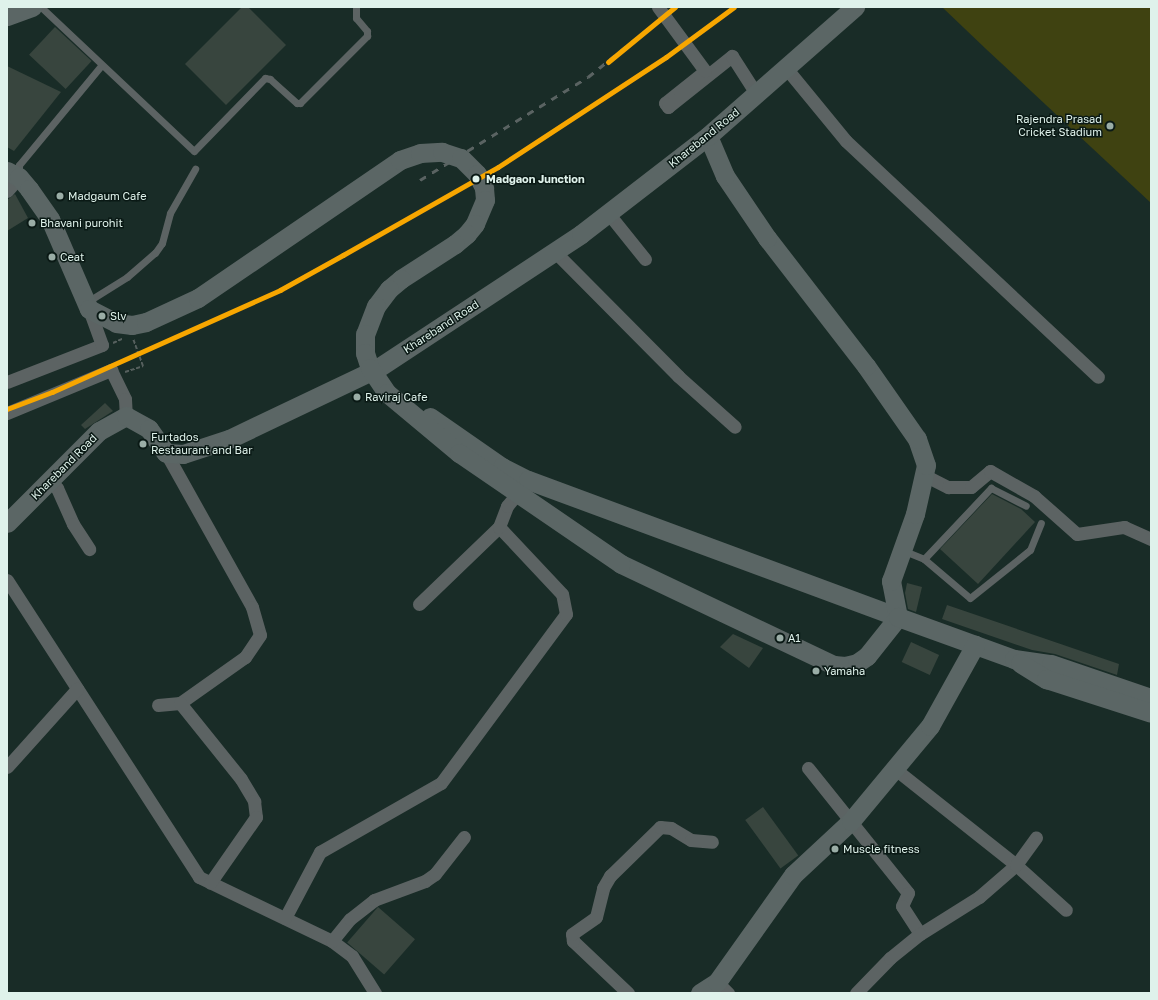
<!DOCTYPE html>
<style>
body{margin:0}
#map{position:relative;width:1158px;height:1000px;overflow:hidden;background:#192c27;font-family:"Golos Text",sans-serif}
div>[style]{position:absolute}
.green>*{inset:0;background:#3f4211}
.building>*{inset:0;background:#38453e;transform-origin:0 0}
.path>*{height:2px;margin-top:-1px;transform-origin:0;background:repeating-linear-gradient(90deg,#56605e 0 4px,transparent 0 6px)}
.lane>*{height:7px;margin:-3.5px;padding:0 3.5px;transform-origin:3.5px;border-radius:3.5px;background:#5c6363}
.street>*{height:13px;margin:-6.5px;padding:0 6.5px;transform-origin:6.5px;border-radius:6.5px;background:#5c6363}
.secondary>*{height:19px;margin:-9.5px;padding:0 9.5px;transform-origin:9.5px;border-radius:9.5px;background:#5b6665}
.rail>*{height:3px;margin-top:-1.5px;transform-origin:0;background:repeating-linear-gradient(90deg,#5a6362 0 7px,transparent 0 14px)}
.street-bridge>*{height:13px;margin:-6.5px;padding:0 6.5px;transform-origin:6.5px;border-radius:6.5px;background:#5c6363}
.secondary-bridge>*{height:19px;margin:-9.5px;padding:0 9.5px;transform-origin:9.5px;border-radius:9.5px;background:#5b6665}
.rail-1>*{height:5px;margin:-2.5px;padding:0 2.5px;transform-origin:2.5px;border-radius:2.5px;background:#f7a600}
.dots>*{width:11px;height:11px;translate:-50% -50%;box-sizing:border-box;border:2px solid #0a1915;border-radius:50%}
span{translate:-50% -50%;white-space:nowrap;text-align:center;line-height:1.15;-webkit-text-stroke:3px #0a1915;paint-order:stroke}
.poi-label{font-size:11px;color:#dff2eb}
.right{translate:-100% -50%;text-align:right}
.left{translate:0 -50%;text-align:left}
.street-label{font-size:11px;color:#dff2eb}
.stop-label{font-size:11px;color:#dff2eb;font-weight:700}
.frame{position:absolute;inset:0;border:8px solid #dff2eb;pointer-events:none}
</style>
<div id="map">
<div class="green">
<i style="clip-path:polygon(942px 7px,1151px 7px,1151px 203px,986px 49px)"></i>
</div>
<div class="building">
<i style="clip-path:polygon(242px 7px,248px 7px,286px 45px,226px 105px,185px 64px)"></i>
<i style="left:55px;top:27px;width:50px;height:38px;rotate:43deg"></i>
<i style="clip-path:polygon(7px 66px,61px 92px,14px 151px,7px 147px)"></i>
<i style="clip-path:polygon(15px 194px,28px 218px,7px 231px,7px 200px)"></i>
<i style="clip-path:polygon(105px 403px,113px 411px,85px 429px,81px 425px)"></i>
<i style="clip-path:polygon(992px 494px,1021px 509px,1035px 522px,978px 584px,940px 549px)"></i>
<i style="clip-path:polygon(907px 583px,922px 587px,916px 612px,908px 609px,905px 593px)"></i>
<i style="clip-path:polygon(947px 605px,1119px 664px,1117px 675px,1055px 654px,1032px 650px,942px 619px)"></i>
<i style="clip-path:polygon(733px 634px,763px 648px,749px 668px,720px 647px)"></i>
<i style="left:911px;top:642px;width:31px;height:22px;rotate:25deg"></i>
<i style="left:763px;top:807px;width:60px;height:22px;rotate:54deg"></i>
<i style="left:378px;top:907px;width:49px;height:47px;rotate:41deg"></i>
</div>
<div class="path">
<i style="left:113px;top:343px;width:10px;rotate:-24deg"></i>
<i style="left:125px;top:372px;width:19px;rotate:-18deg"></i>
<i style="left:143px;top:366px;width:29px;rotate:-110deg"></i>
</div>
<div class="lane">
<i style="left:41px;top:7px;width:210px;rotate:43.3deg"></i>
<i style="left:194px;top:151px;width:102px;rotate:-45.8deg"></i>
<i style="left:265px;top:78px;width:5px;rotate:11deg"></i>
<i style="left:270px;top:79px;width:36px;rotate:42deg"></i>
<i style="left:297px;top:103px;width:3px"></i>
<i style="left:300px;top:103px;width:95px;rotate:-45deg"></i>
<i style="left:367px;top:36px;width:5px;rotate:-90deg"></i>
<i style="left:367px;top:31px;width:17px;rotate:-130deg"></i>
<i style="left:356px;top:18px;width:11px;rotate:-90deg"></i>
<i style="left:19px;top:176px;width:11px;rotate:-90deg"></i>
<i style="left:19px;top:165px;width:129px;rotate:-50.4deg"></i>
<i style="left:87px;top:302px;width:47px;rotate:-32deg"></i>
<i style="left:127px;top:277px;width:37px;rotate:-41deg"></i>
<i style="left:155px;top:253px;width:12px;rotate:-55deg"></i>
<i style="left:162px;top:243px;width:31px;rotate:-75deg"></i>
<i style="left:170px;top:213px;width:51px;rotate:-60.4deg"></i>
<i style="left:902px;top:550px;width:24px;rotate:22deg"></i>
<i style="left:924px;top:559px;width:98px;rotate:-46.7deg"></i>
<i style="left:991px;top:488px;width:39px;rotate:27deg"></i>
<i style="left:924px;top:559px;width:60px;rotate:40.3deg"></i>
<i style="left:970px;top:598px;width:77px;rotate:-38.7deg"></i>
<i style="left:1030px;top:550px;width:29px;rotate:-68deg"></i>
</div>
<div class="street">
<i style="left:786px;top:68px;width:94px;rotate:50.6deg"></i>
<i style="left:846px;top:141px;width:345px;rotate:43.1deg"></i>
<i style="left:705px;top:71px;width:51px;rotate:141.3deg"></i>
<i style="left:665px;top:103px;width:5px;rotate:53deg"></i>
<i style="left:668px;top:107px;width:82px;rotate:-38.6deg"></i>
<i style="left:732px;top:56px;width:46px;rotate:57.3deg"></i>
<i style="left:7px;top:191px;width:18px;rotate:-49deg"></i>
<i style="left:608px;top:213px;width:59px;rotate:51.2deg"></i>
<i style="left:555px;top:252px;width:175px;rotate:45.2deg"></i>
<i style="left:678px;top:376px;width:76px;rotate:41.8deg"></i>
<i style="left:7px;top:382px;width:102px;rotate:-21.3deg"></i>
<i style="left:102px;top:345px;width:38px;rotate:-110deg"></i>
<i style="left:7px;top:413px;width:113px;rotate:-22.5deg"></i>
<i style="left:111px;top:370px;width:32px;rotate:64deg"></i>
<i style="left:125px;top:399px;width:17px;rotate:87deg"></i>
<i style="left:166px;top:453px;width:176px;rotate:60.8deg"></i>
<i style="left:252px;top:607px;width:29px;rotate:74deg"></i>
<i style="left:260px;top:635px;width:27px;rotate:124deg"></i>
<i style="left:245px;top:657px;width:80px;rotate:144.7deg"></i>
<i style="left:924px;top:475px;width:27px;rotate:27deg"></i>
<i style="left:948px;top:487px;width:23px"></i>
<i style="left:971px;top:487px;width:25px;rotate:-40deg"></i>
<i style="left:990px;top:471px;width:51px;rotate:29.6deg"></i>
<i style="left:1034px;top:496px;width:57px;rotate:41.5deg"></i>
<i style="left:1077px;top:534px;width:48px;rotate:-8.5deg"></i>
<i style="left:1124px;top:527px;width:30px;rotate:24deg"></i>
<i style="left:50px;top:481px;width:10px;rotate:45deg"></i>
<i style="left:57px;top:488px;width:39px;rotate:66deg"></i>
<i style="left:73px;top:524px;width:30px;rotate:57deg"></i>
<i style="left:7px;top:580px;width:354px;rotate:57.1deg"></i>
<i style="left:199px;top:877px;width:148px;rotate:25.7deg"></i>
<i style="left:332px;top:941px;width:25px;rotate:37deg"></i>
<i style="left:352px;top:956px;width:44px;rotate:58.1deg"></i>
<i style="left:419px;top:604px;width:111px;rotate:-43.9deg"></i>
<i style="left:158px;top:705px;width:22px;rotate:-5deg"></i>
<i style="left:180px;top:703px;width:97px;rotate:51.2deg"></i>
<i style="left:241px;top:779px;width:26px;rotate:59deg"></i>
<i style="left:254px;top:801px;width:16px;rotate:83deg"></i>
<i style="left:256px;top:817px;width:80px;rotate:124.9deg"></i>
<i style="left:7px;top:767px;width:105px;rotate:-48.1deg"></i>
<i style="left:808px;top:768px;width:160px;rotate:51.3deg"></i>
<i style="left:908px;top:893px;width:14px;rotate:115deg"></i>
<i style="left:902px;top:906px;width:33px;rotate:57deg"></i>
<i style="left:920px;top:934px;width:70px;rotate:-32.1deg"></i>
<i style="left:979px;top:897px;width:49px;rotate:-40.9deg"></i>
<i style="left:1016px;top:865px;width:67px;rotate:42deg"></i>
<i style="left:895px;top:769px;width:154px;rotate:38.4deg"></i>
<i style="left:1016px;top:865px;width:34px;rotate:-54deg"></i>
<i style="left:285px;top:918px;width:75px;rotate:-62.1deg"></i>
<i style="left:320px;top:852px;width:139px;rotate:-29.7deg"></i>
<i style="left:441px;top:783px;width:210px;rotate:-53.5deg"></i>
<i style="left:566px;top:614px;width:20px;rotate:-101deg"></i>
<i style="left:562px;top:594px;width:92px;rotate:-133.2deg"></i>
<i style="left:499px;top:527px;width:22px;rotate:-69deg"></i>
<i style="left:507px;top:506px;width:25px;rotate:-50deg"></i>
<i style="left:332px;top:941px;width:28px;rotate:-51deg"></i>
<i style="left:350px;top:919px;width:31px;rotate:-38deg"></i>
<i style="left:374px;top:900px;width:54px;rotate:-20.4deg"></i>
<i style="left:425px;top:881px;width:12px;rotate:-35deg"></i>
<i style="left:435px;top:874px;width:47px;rotate:-51.9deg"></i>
<i style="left:717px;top:982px;width:16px;rotate:45deg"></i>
<i style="left:628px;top:993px;width:76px;rotate:-136.6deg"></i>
<i style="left:573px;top:941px;width:7px;rotate:-98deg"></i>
<i style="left:572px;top:934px;width:29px;rotate:-35deg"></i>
<i style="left:596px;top:917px;width:30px;rotate:-76deg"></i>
<i style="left:603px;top:888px;width:14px;rotate:-60deg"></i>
<i style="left:610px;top:876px;width:70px;rotate:-44.4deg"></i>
<i style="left:660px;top:827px;width:11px;rotate:5deg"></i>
<i style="left:671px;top:828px;width:23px;rotate:31deg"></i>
<i style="left:691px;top:840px;width:21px;rotate:5deg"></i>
<i style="left:856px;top:993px;width:49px;rotate:-45.8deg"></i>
<i style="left:890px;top:958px;width:38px;rotate:-39deg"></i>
</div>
<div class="secondary">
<i style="left:7px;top:16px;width:27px;rotate:-20deg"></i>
<i style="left:7px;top:171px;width:13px;rotate:27deg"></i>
<i style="left:19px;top:177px;width:16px;rotate:50deg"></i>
<i style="left:29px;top:189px;width:37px;rotate:55deg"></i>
<i style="left:50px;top:219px;width:98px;rotate:66.6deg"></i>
<i style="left:89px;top:309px;width:30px;rotate:27deg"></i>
<i style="left:116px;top:323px;width:16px;rotate:7deg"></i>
<i style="left:132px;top:325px;width:14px;rotate:-12deg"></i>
<i style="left:146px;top:322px;width:57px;rotate:-24.8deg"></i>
<i style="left:198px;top:298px;width:245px;rotate:-34.3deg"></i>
<i style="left:400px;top:160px;width:21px;rotate:-19deg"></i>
<i style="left:430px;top:417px;width:88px;rotate:34.8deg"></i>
<i style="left:502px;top:467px;width:29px;rotate:27deg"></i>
<i style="left:528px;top:480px;width:395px;rotate:20.3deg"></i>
<i style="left:898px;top:617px;width:37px;rotate:-101deg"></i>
<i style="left:891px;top:581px;width:71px;rotate:-70.3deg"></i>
<i style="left:915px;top:514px;width:50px;rotate:-77.3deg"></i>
<i style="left:926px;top:465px;width:28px;rotate:-109deg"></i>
<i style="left:917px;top:439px;width:89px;rotate:-124.9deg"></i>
<i style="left:866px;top:366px;width:162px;rotate:-127.7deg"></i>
<i style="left:767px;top:238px;width:75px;rotate:-124.1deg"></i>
<i style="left:725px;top:176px;width:43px;rotate:-113deg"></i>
<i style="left:7px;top:523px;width:130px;rotate:-45deg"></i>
<i style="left:99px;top:431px;width:31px;rotate:-29deg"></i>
<i style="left:126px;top:416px;width:26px;rotate:29deg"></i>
<i style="left:149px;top:429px;width:29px;rotate:55deg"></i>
<i style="left:166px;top:453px;width:17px;rotate:3deg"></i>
<i style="left:183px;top:454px;width:48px;rotate:-18.1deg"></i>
<i style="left:229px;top:439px;width:165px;rotate:-25.5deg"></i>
<i style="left:378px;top:368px;width:243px;rotate:-33.4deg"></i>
<i style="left:581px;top:234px;width:160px;rotate:-37.7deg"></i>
<i style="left:708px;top:136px;width:196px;rotate:-41.3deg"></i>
<i style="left:621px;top:564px;width:236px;rotate:25.4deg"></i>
<i style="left:834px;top:665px;width:11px;rotate:5deg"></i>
<i style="left:845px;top:666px;width:12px;rotate:-14deg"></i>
<i style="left:857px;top:663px;width:12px;rotate:-35deg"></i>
<i style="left:867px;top:656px;width:50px;rotate:-51.5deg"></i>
<i style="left:898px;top:617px;width:123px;rotate:19.9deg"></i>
<i style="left:1014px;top:659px;width:37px;rotate:8deg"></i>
<i style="left:1051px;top:664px;width:106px;rotate:18.8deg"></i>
<i style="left:1020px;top:663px;width:31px;rotate:32deg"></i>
<i style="left:1046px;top:679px;width:110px;rotate:17.9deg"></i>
<i style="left:700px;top:993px;width:20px;rotate:-33deg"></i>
<i style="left:717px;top:982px;width:131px;rotate:-54.6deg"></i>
<i style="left:793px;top:875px;width:79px;rotate:-43deg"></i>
<i style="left:851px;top:821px;width:124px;rotate:-50.3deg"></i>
<i style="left:930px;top:726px;width:93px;rotate:-60.9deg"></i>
</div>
<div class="rail">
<i style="left:420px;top:180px;width:197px;rotate:-31.5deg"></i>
<i style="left:588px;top:77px;width:112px;rotate:-38.8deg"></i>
</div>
<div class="street-bridge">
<i style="left:658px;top:7px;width:79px;rotate:53.7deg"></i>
</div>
<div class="secondary-bridge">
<i style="left:420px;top:153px;width:22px;rotate:-3deg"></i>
<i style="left:442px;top:152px;width:20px;rotate:18deg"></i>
<i style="left:461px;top:158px;width:23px;rotate:45deg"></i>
<i style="left:477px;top:174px;width:16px;rotate:63deg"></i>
<i style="left:484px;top:188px;width:12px;rotate:85deg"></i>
<i style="left:485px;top:200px;width:26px;rotate:113deg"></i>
<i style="left:475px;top:224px;width:13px;rotate:129deg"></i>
<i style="left:467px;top:234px;width:16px;rotate:140deg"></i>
<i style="left:455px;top:244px;width:64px;rotate:147.1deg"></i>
<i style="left:401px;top:279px;width:16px;rotate:140deg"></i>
<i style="left:389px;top:289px;width:21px;rotate:127deg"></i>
<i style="left:376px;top:306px;width:30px;rotate:111deg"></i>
<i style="left:365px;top:334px;width:19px;rotate:90deg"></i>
<i style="left:365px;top:353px;width:16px;rotate:72deg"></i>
<i style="left:370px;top:368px;width:30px;rotate:56deg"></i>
<i style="left:387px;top:393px;width:94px;rotate:39.8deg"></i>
<i style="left:459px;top:453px;width:196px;rotate:34.4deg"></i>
</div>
<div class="rail-1">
<i style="left:608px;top:62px;width:87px;rotate:-39.4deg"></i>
<i style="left:7px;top:409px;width:48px;rotate:-20.7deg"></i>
<i style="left:52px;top:392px;width:250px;rotate:-24.1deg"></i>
<i style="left:280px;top:290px;width:72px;rotate:-29.1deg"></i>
<i style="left:343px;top:255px;width:178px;rotate:-29.6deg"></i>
<i style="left:498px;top:167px;width:201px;rotate:-33.2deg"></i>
<i style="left:666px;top:57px;width:84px;rotate:-36.3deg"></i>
</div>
<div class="dots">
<i style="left:1110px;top:126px;background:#9aada6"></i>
<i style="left:476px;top:179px;background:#dff2eb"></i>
<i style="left:60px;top:196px;background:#9aada6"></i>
<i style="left:32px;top:223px;background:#9aada6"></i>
<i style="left:52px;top:257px;background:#9aada6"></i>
<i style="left:102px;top:316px;background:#9aada6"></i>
<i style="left:357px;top:397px;background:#9aada6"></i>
<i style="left:143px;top:444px;background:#9aada6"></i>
<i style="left:780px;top:638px;background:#9aada6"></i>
<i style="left:816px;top:671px;background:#9aada6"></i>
<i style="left:835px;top:849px;background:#9aada6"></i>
</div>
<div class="poi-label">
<span class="right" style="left:1102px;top:126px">Rajendra Prasad<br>Cricket Stadium</span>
<span class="left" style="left:68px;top:196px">Madgaum Cafe</span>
<span class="left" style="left:40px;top:223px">Bhavani purohit</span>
<span class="left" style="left:60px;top:257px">Ceat</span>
<span class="left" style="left:110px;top:316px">Slv</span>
<span class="left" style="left:365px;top:397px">Raviraj Cafe</span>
<span class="left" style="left:151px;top:444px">Furtados<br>Restaurant and Bar</span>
<span class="left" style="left:788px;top:638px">A1</span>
<span class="left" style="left:824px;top:671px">Yamaha</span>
<span class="left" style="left:843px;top:849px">Muscle fitness</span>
</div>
<div class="street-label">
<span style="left:704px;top:138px;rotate:-39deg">Khareband Road</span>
<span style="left:441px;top:327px;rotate:-33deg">Khareband Road</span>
<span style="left:64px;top:467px;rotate:-45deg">Khareband Road</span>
</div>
<div class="stop-label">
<span class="left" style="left:486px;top:179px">Madgaon Junction</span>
</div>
<div class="frame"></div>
</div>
